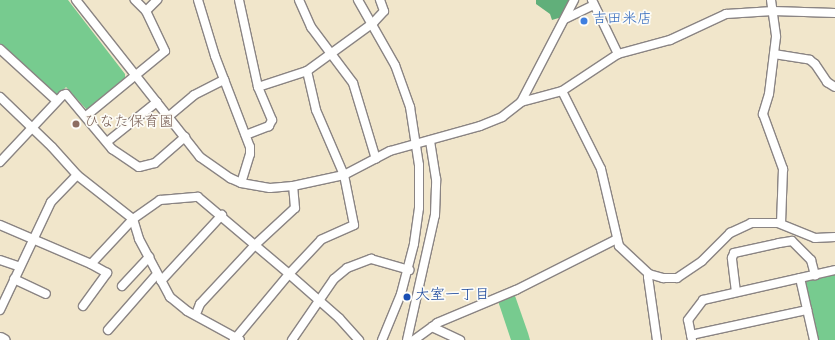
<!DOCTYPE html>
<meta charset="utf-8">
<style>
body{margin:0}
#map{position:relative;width:835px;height:340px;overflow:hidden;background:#f1e6cb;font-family:Dekko,"Klee One",sans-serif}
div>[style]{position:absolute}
.green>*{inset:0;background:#77cb8f}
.forest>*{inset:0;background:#61af7a}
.roads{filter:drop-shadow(1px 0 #8a8483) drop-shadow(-1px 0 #8a8483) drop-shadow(0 1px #8a8483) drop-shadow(0 -1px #8a8483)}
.minor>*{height:8px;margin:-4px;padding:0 4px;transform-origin:4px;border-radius:4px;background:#fff}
.major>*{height:11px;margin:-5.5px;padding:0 5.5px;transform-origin:5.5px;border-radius:5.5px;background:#fff}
.dots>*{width:11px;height:11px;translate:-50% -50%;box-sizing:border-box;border:2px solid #fdfcf7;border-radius:50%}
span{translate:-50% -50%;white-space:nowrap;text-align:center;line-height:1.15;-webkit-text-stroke:3.5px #fdfcf7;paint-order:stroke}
.shop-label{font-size:15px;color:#366cbe}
.left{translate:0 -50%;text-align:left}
.education-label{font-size:15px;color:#785e54}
.transit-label{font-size:15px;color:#164399}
</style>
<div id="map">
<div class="green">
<i style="clip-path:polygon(0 0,68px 0,125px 74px,125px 81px,88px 111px,66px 87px,58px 96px,55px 96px,0 45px)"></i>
<i style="clip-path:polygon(835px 274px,835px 340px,817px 340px,805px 282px,806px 280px)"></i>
<i style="clip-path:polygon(514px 293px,528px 333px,530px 340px,511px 340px,498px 301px)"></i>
</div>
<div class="forest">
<i style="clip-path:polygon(536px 0,570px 0,562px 17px,552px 20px,550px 14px,536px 4px)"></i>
</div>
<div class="roads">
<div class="minor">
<i style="left:76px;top:0;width:200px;rotate:51.7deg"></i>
<i style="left:200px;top:157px;width:37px;rotate:35deg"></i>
<i style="left:230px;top:178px;width:12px;rotate:24deg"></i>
<i style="left:241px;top:183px;width:29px;rotate:10deg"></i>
<i style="left:270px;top:188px;width:23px;rotate:-5deg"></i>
<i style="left:293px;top:186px;width:52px;rotate:-12.2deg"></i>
<i style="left:344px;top:175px;width:52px;rotate:-27.6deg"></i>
<i style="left:390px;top:151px;width:93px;rotate:-15.5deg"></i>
<i style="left:480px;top:126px;width:24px;rotate:-22deg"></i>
<i style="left:502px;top:117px;width:24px;rotate:-38deg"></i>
<i style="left:521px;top:102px;width:115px;rotate:-62.5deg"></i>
<i style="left:198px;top:0;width:59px;rotate:73.1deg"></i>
<i style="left:215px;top:56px;width:97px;rotate:69deg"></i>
<i style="left:250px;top:147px;width:7px;rotate:90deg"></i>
<i style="left:250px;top:154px;width:30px;rotate:107deg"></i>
<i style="left:239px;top:0;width:89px;rotate:77.7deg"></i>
<i style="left:258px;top:87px;width:36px;rotate:67deg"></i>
<i style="left:272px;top:120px;width:7px;rotate:117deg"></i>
<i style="left:269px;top:126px;width:25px;rotate:159deg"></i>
<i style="left:299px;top:0;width:30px;rotate:66deg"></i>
<i style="left:311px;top:27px;width:70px;rotate:53.1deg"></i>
<i style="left:353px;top:83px;width:79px;rotate:73.2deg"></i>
<i style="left:358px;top:0;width:75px;rotate:60.4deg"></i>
<i style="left:395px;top:65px;width:45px;rotate:70.3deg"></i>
<i style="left:410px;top:107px;width:59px;rotate:81.2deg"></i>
<i style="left:419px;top:165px;width:43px;rotate:90deg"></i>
<i style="left:419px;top:208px;width:36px;rotate:98deg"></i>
<i style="left:414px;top:244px;width:52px;rotate:104.6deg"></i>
<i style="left:401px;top:294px;width:50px;rotate:112.4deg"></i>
<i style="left:592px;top:0;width:60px;rotate:64.3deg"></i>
<i style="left:771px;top:0;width:37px;rotate:82deg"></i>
<i style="left:776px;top:37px;width:57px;rotate:97deg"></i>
<i style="left:769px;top:94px;width:21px;rotate:107deg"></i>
<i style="left:763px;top:114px;width:59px;rotate:70deg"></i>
<i style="left:783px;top:169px;width:54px;rotate:92.1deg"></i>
<i style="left:146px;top:11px;width:16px;rotate:-45deg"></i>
<i style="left:565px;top:19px;width:32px;rotate:-26deg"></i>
<i style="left:0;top:49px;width:77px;rotate:42.4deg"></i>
<i style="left:774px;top:54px;width:36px;rotate:9deg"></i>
<i style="left:810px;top:60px;width:6px;rotate:39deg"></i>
<i style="left:815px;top:64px;width:22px;rotate:56deg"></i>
<i style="left:827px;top:82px;width:9px;rotate:32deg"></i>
<i style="left:307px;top:71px;width:40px;rotate:77deg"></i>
<i style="left:316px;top:110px;width:71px;rotate:66.7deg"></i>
<i style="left:344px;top:175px;width:51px;rotate:78.7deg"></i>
<i style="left:354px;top:225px;width:36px;rotate:156deg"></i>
<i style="left:321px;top:240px;width:47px;rotate:133.3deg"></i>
<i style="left:289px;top:274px;width:67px;rotate:41.3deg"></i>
<i style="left:339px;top:318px;width:30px;rotate:48deg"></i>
<i style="left:258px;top:87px;width:52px;rotate:-18.1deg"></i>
<i style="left:307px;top:71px;width:82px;rotate:-36deg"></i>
<i style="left:373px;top:23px;width:16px;rotate:-47deg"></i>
<i style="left:384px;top:11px;width:12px;rotate:-110deg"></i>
<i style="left:562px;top:91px;width:87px;rotate:63.4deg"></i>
<i style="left:601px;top:169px;width:79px;rotate:76.8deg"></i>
<i style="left:619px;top:246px;width:41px;rotate:43deg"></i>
<i style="left:649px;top:274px;width:15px;rotate:16deg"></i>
<i style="left:663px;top:278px;width:14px"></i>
<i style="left:677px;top:278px;width:30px;rotate:-34deg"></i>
<i style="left:702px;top:261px;width:40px;rotate:-45deg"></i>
<i style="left:730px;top:233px;width:23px;rotate:-25deg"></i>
<i style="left:751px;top:223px;width:27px"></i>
<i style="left:778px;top:223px;width:40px;rotate:22deg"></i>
<i style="left:815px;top:238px;width:20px;rotate:-3deg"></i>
<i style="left:0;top:97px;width:72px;rotate:43.9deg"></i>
<i style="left:52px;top:147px;width:38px;rotate:48deg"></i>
<i style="left:77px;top:175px;width:71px;rotate:38.2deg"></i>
<i style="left:133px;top:219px;width:21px;rotate:73deg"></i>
<i style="left:139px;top:239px;width:66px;rotate:61.9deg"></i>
<i style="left:170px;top:297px;width:22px;rotate:39deg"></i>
<i style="left:187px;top:311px;width:60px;rotate:28.7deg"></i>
<i style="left:521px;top:102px;width:42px;rotate:-15deg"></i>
<i style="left:562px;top:91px;width:67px;rotate:-33.5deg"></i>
<i style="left:618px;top:54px;width:54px;rotate:-15.1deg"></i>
<i style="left:670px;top:40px;width:62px;rotate:-24.9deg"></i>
<i style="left:726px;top:14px;width:47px;rotate:-3.7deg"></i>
<i style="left:773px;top:11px;width:62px;rotate:1.8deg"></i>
<i style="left:86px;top:116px;width:102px;rotate:-39.4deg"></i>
<i style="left:165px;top:51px;width:44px;rotate:-115.4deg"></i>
<i style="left:146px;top:11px;width:16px;rotate:-135deg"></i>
<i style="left:168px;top:117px;width:34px;rotate:-40deg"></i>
<i style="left:194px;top:95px;width:34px;rotate:-27deg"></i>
<i style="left:107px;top:142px;width:64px;rotate:-38.7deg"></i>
<i style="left:0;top:162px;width:92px;rotate:-46.8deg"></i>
<i style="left:63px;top:95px;width:3px;rotate:-18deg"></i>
<i style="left:66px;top:94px;width:72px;rotate:50.1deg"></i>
<i style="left:112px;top:149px;width:32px;rotate:34deg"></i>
<i style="left:139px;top:167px;width:16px;rotate:-14deg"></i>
<i style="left:155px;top:163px;width:40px;rotate:-41deg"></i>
<i style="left:0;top:225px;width:99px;rotate:23.2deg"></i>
<i style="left:91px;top:264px;width:62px;rotate:-47deg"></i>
<i style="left:133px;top:219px;width:33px;rotate:-35deg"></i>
<i style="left:160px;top:200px;width:38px;rotate:-5deg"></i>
<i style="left:198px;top:197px;width:119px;rotate:40.2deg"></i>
<i style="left:289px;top:274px;width:86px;rotate:129.8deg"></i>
<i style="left:0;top:260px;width:21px;rotate:19deg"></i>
<i style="left:649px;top:274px;width:3px;rotate:108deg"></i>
<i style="left:648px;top:277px;width:64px;rotate:81.9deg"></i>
<i style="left:800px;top:278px;width:64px;rotate:77.3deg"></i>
<i style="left:14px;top:279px;width:35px;rotate:25deg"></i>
<i style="left:161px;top:281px;width:90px;rotate:-47.3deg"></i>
<i style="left:122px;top:286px;width:40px;rotate:-47deg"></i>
<i style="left:736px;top:292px;width:34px;rotate:-97deg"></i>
<i style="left:732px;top:258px;width:5px;rotate:-68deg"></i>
<i style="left:734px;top:253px;width:46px;rotate:-12.5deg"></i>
<i style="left:779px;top:243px;width:13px;rotate:-9deg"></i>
<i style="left:792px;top:241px;width:27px;rotate:45deg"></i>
<i style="left:811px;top:260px;width:16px;rotate:75deg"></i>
<i style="left:83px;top:306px;width:41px;rotate:-54deg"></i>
<i style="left:107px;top:273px;width:18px;rotate:-151deg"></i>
<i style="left:0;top:310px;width:119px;rotate:-64.7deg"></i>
<i style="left:51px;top:202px;width:37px;rotate:-46deg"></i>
<i style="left:196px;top:314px;width:11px;rotate:-68deg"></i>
<i style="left:200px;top:304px;width:82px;rotate:-47deg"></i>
<i style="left:256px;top:244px;width:53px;rotate:-42.7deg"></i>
<i style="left:295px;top:208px;width:22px;rotate:-95deg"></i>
<i style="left:432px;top:327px;width:31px;rotate:25deg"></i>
<i style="left:108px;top:330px;width:74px;rotate:-48.8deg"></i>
<i style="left:691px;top:335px;width:119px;rotate:-12.2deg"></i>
<i style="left:292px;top:340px;width:74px;rotate:-55.5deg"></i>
<i style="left:334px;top:279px;width:17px;rotate:-40deg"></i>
<i style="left:347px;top:268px;width:26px;rotate:-21deg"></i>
<i style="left:371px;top:259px;width:40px;rotate:16deg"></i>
<i style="left:407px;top:340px;width:128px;rotate:-77.4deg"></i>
<i style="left:435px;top:215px;width:36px;rotate:-88deg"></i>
<i style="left:436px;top:179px;width:39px;rotate:-99deg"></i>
<i style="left:414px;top:340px;width:29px;rotate:-36deg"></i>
<i style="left:437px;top:323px;width:86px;rotate:-22.7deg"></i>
<i style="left:516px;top:290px;width:113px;rotate:-26.8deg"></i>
<i style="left:692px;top:340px;width:20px;rotate:-101deg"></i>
<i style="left:688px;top:320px;width:25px;rotate:-53deg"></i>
<i style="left:703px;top:300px;width:135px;rotate:-12.8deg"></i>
</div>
<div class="major">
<i style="left:0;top:338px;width:4px;rotate:27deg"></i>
</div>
</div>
<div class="dots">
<i style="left:584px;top:21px;background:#3f7fe0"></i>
<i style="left:76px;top:124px;background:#8d6e63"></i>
<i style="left:407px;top:297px;background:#1a4fb4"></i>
</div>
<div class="shop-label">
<span class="left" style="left:592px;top:21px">吉田米店</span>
</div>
<div class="education-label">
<span class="left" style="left:84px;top:124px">ひなた保育園</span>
</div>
<div class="transit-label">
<span class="left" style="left:415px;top:297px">大室一丁目</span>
</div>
</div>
